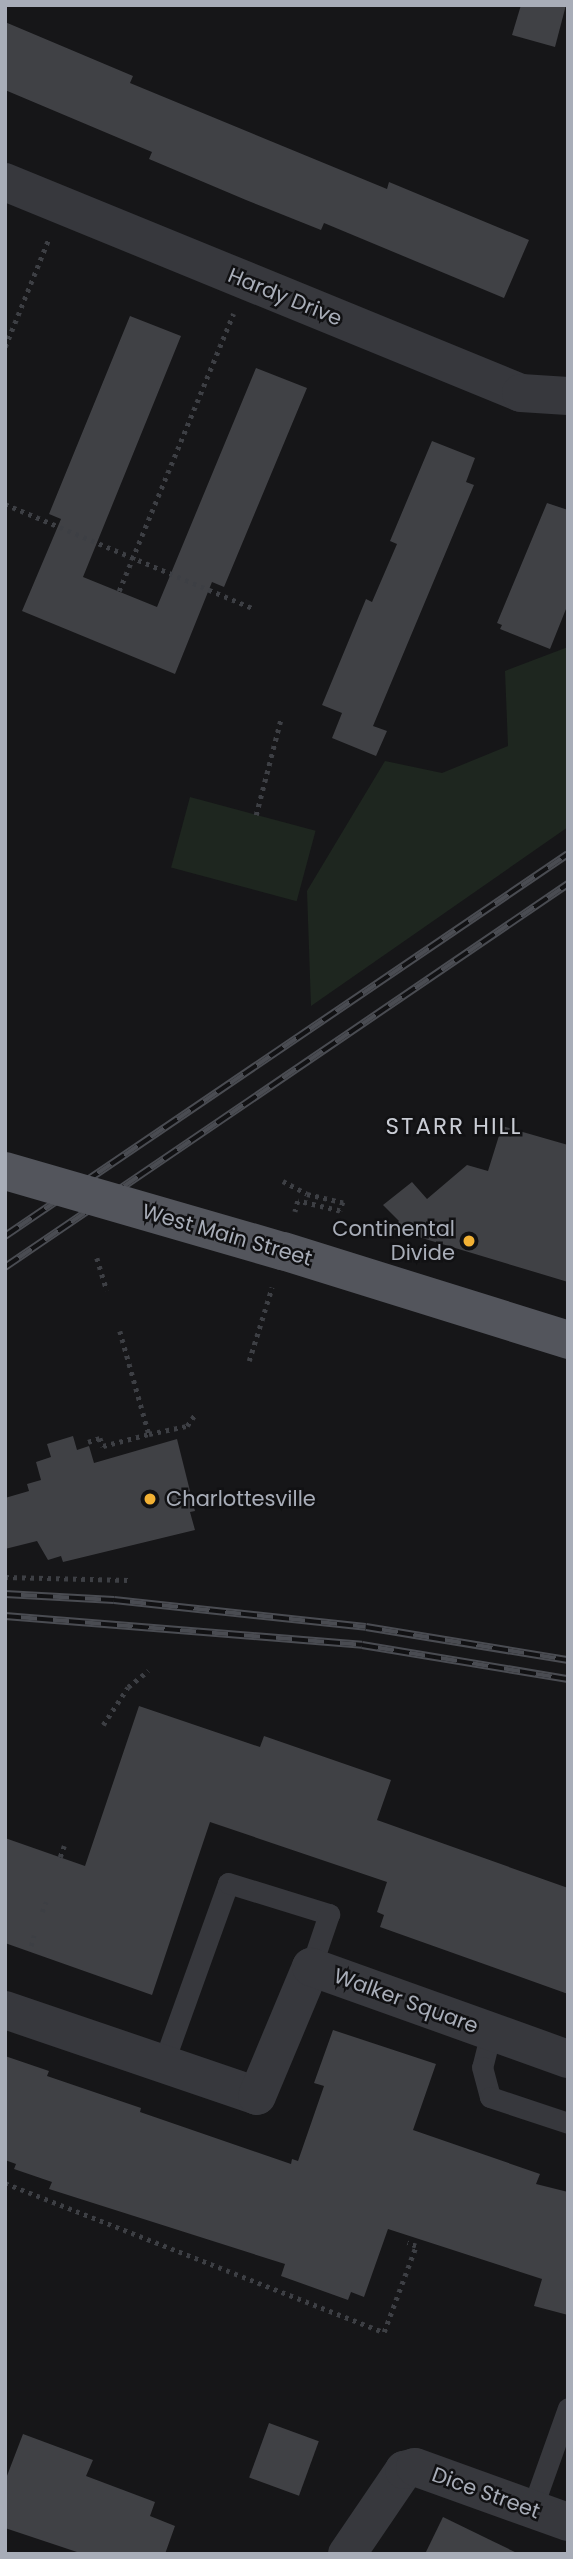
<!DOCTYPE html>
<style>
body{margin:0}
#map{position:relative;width:573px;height:2559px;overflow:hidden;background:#161618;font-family:Poppins,sans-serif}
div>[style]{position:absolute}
.green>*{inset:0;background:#1e261f;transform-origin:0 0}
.building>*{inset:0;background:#404145;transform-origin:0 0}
.path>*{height:4.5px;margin-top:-2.25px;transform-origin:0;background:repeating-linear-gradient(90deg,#3d3f44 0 3.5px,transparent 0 8.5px)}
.lane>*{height:21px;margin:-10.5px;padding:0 10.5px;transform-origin:10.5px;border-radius:10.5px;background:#37383d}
.street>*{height:38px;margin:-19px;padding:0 19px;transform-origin:19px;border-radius:19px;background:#37383d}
.primary>*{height:38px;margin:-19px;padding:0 19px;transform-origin:19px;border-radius:19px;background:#53555c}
.rail>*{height:8px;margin-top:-4px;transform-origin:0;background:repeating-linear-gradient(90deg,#111113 0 16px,#4a4c52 0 32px);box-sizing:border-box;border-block:2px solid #4a4c52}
.primary-bridge>*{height:38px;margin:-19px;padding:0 19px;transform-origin:19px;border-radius:19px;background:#53555c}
.dots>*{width:19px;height:19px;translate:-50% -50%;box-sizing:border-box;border:4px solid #111113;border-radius:50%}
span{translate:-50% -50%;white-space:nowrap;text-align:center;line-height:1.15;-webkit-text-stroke:5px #111113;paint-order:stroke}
.street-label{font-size:21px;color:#a8adb8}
.poi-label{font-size:21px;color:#a8adb8}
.right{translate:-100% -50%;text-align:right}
.left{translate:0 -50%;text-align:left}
.neighbourhood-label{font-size:23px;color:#c9ccd4;letter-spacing:2px}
.frame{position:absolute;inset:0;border:7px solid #a8adb8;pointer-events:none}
</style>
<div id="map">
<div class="green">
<i style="clip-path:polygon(568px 647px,568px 827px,311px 1006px,307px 891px,385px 761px,442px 773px,508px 746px,505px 671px)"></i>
<i style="left:190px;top:797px;width:130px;height:73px;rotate:15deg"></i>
</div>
<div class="building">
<i style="clip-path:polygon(521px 5px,566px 5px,555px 47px,512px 35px)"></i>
<i style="clip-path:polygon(5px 22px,133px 76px,130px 83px,387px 189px,389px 182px,529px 240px,504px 298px,324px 223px,321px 230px,246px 200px,149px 159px,152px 152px,5px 90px)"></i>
<i style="clip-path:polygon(130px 316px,181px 336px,83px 577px,157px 607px,256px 368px,307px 388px,224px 587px,212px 582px,175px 674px,22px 611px,61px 519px,49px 514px)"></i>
<i style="clip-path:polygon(432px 441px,475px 458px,466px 482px,474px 485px,373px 726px,387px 731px,376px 756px,332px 738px,342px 713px,322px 705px,366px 599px,372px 602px,397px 544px,390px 541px)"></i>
<i style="clip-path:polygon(547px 503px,568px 510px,568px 604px,550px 649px,500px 629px,502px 625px,497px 623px)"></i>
<i style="clip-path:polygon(502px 1126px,568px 1145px,568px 1282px,392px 1229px,399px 1221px,383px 1205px,412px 1182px,427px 1199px,467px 1165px,488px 1171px)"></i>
<i style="clip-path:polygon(73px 1436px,77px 1450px,89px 1446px,94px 1463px,177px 1439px,195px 1511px,190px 1512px,195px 1530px,63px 1562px,61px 1556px,48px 1560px,37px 1541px,5px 1549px,5px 1498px,29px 1491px,27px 1484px,41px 1480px,36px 1462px,51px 1457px,47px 1444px)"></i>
<i style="clip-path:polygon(139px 1706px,260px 1747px,264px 1736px,391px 1780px,377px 1820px,568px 1888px,568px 1994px,380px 1927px,384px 1915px,377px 1912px,387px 1882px,210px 1822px,152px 1995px,5px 1943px,5px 1838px,85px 1866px)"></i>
<i style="clip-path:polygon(333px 2030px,436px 2064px,413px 2130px,540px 2174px,536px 2184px,568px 2192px,568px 2315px,534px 2306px,542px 2279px,388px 2229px,364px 2297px,351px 2292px,348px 2300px,281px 2276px,285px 2264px,49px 2189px,52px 2182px,14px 2169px,16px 2164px,5px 2160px,5px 2056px,49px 2071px,47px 2076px,141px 2108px,140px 2112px,291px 2164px,292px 2159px,298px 2161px,324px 2086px,314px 2083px)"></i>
<i style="left:269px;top:2423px;width:53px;height:58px;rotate:20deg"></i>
<i style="clip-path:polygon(23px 2434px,93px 2460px,86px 2476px,155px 2502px,150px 2516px,175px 2526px,165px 2554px,83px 2554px,5px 2528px,5px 2481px)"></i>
<i style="clip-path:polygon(443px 2517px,519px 2554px,425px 2554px)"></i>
</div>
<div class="path">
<i style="left:5px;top:347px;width:118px;rotate:-68deg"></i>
<i style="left:5px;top:504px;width:269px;rotate:22.8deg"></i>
<i style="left:119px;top:591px;width:300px;rotate:-67.6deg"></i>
<i style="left:256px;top:815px;width:100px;rotate:-75.5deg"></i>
<i style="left:283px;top:1181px;width:27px;rotate:28deg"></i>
<i style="left:307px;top:1194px;width:37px;rotate:13deg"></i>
<i style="left:343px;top:1202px;width:9px;rotate:108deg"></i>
<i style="left:340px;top:1211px;width:43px;rotate:-166.6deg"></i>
<i style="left:298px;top:1201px;width:11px;rotate:105deg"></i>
<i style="left:97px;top:1258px;width:34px;rotate:73deg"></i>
<i style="left:120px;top:1331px;width:107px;rotate:74.3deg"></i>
<i style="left:149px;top:1434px;width:39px;rotate:-12deg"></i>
<i style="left:187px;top:1426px;width:16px;rotate:-55deg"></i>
<i style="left:249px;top:1361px;width:77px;rotate:-72.7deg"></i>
<i style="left:88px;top:1442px;width:13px;rotate:-18deg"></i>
<i style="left:100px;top:1438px;width:9px;rotate:69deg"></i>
<i style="left:103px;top:1446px;width:48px;rotate:-14.6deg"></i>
<i style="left:5px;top:1577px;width:124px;rotate:1.4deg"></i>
<i style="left:103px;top:1725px;width:45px;rotate:-56.7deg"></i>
<i style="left:128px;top:1687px;width:26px;rotate:-39deg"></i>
<i style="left:60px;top:1857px;width:12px;rotate:-70deg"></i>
<i style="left:42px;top:1912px;width:11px;rotate:-68deg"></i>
<i style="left:31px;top:1946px;width:11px;rotate:-75deg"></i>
<i style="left:5px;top:2183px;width:407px;rotate:21.5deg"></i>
<i style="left:384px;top:2332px;width:92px;rotate:-69.6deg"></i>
<i style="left:416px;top:2246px;width:9px;rotate:-162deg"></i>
</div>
<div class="lane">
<i style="left:491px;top:2032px;width:36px;rotate:104deg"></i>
<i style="left:482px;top:2067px;width:31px;rotate:75deg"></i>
<i style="left:490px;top:2097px;width:82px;rotate:18.4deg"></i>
<i style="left:163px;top:2064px;width:192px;rotate:-70.2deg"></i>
<i style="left:228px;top:1883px;width:106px;rotate:17.1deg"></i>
<i style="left:329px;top:1914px;width:56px;rotate:108.8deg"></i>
<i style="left:532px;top:2509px;width:107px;rotate:-70.4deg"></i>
</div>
<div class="street">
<i style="left:5px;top:182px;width:557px;rotate:22.24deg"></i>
<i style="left:521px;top:393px;width:47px;rotate:3.7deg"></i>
<i style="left:5px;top:2010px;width:266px;rotate:18.8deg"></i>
<i style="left:257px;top:2096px;width:140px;rotate:-67.3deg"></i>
<i style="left:311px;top:1967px;width:273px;rotate:19.7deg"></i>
<i style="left:347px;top:2554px;width:102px;rotate:-55.8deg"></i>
<i style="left:404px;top:2470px;width:11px;rotate:-15deg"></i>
<i style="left:415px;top:2467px;width:163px;rotate:19.8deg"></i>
</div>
<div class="primary">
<i style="left:283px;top:1251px;width:299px;rotate:17.3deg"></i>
</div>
<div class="rail">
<i style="left:5px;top:1236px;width:680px;rotate:-34.16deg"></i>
<i style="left:5px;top:1267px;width:681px;rotate:-34.23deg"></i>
<i style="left:5px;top:1594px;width:109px;rotate:3.2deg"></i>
<i style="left:114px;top:1600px;width:253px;rotate:6.1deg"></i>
<i style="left:366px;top:1627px;width:205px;rotate:9.3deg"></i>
<i style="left:5px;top:1616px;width:358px;rotate:4.6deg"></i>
<i style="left:362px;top:1645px;width:209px;rotate:9.4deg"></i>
</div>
<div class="primary-bridge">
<i style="left:5px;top:1171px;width:289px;rotate:16.1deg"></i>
</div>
<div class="dots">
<i style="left:469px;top:1241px;background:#f2b134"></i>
<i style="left:150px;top:1499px;background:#f2b134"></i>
</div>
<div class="street-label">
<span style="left:285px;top:297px;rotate:22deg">Hardy Drive</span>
<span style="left:227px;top:1235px;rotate:16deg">West Main Street</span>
<span style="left:406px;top:2001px;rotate:20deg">Walker Square</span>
<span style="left:486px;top:2493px;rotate:20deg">Dice Street</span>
</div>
<div class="poi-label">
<span class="right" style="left:455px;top:1241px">Continental<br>Divide</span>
<span class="left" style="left:166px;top:1499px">Charlottesville</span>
</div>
<div class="neighbourhood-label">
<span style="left:454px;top:1126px">STARR HILL</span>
</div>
<div class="frame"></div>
</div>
